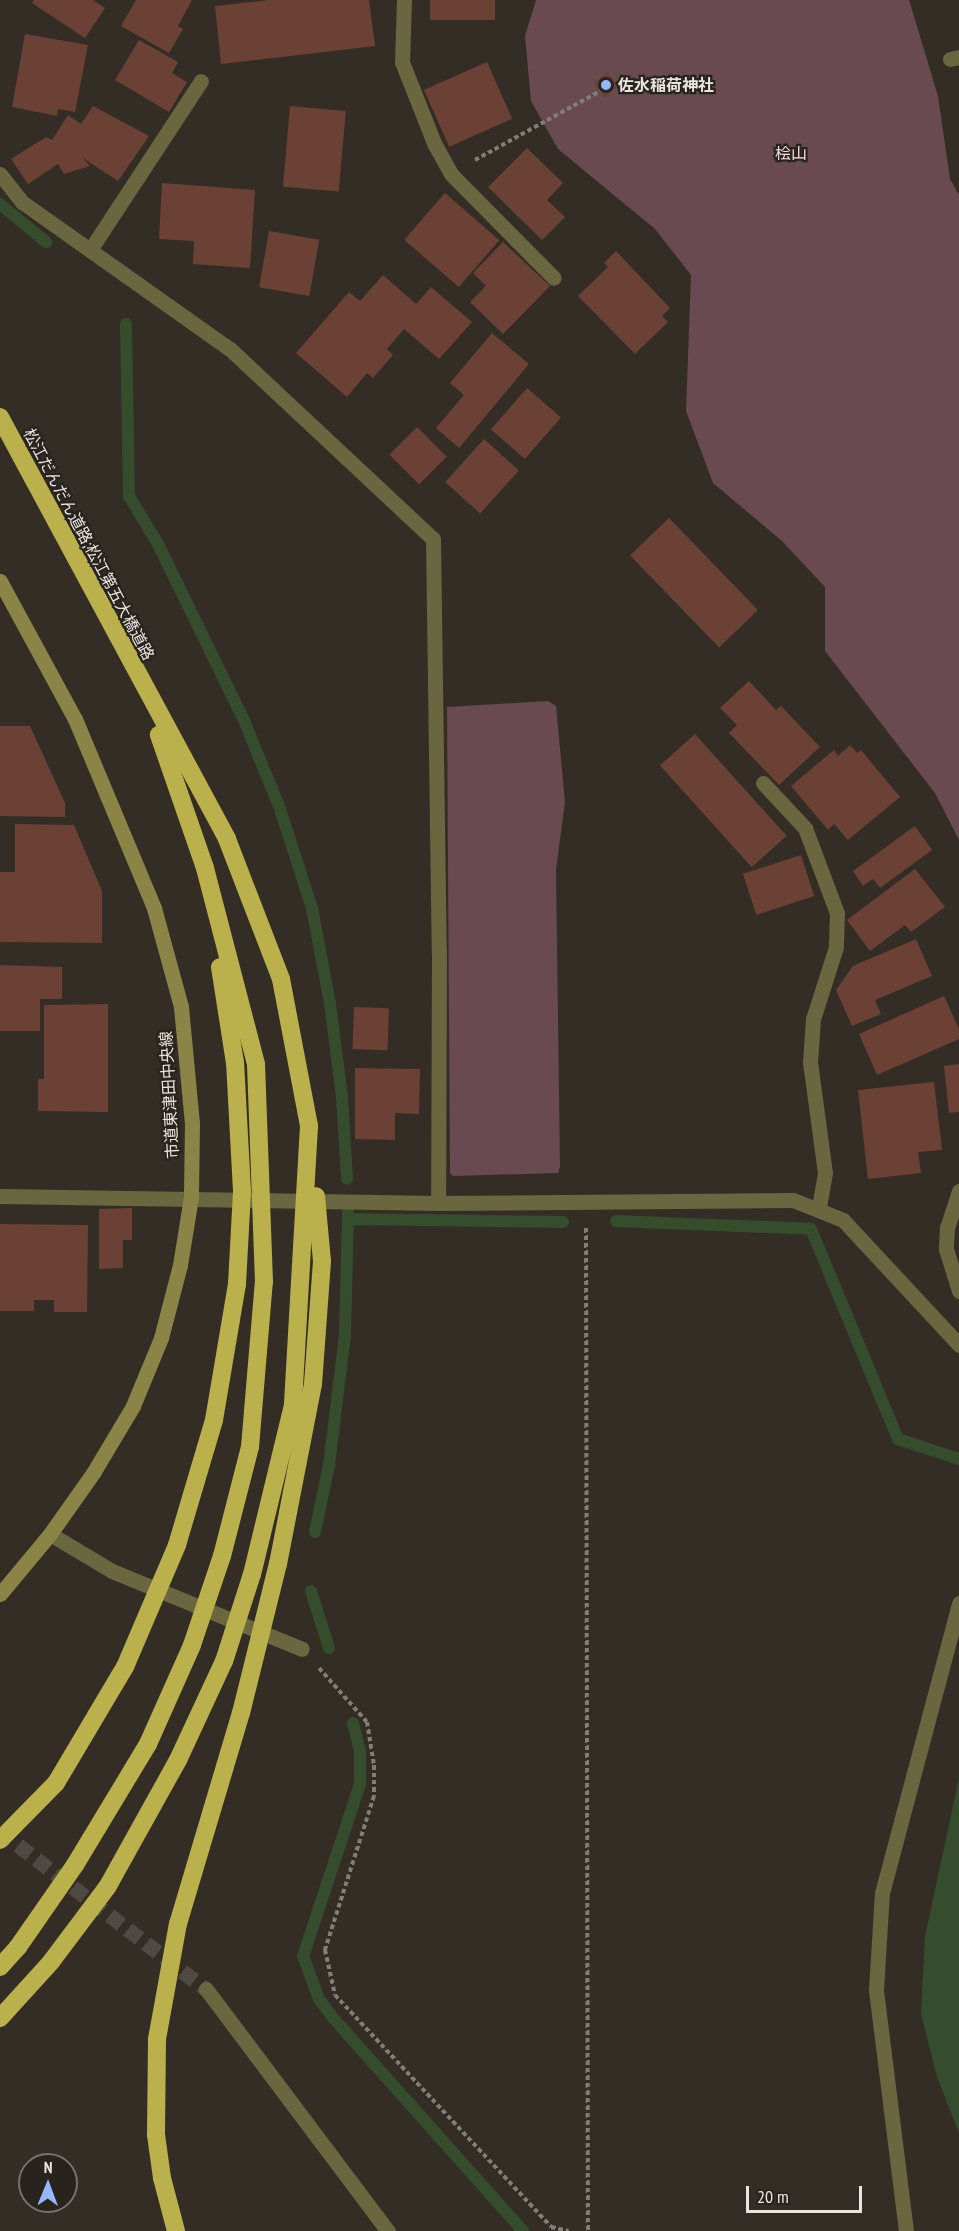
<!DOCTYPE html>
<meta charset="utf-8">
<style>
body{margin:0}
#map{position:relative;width:959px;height:2231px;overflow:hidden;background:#332d26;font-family:"PT Sans Narrow","Noto Sans JP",sans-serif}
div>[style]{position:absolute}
.green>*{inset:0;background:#694a51}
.water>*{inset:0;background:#354d2c}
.stream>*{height:12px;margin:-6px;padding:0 6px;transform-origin:6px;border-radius:6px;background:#354d2c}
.building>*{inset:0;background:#6b4135;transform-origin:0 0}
.street-tunnel>*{height:15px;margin-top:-7.5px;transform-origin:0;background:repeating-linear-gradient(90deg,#4e4942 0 15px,transparent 0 23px)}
.path>*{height:4px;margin-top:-2px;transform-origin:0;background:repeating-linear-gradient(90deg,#827d77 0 4.5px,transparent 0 7.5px)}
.street>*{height:15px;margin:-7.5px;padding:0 7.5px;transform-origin:7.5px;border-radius:7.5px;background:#696640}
.secondary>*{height:15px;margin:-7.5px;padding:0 7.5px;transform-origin:7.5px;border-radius:7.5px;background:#8a8447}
.highway>*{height:18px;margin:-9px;padding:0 9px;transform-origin:9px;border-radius:9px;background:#bab14d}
.dots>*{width:16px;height:16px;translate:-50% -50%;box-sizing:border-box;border:3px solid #29231d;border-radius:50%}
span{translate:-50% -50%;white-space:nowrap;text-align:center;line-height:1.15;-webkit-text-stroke:4.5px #29231d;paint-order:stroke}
.poi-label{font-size:16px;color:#e9e5e1;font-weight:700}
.left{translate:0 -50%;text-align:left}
.park-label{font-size:16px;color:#fadae0}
.street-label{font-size:16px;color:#e9e5e1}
.north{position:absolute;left:18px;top:2153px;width:60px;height:60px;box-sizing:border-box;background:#29231d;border:2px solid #76716b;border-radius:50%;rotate:1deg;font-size:16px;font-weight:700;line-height:24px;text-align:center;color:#e9e5e1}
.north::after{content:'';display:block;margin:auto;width:21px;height:27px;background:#95b7fd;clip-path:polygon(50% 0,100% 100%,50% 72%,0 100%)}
.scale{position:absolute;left:746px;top:2186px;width:116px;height:27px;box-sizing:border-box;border:3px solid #e9e5e1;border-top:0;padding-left:8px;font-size:18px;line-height:21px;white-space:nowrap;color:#e9e5e1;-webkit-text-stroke:4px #29231d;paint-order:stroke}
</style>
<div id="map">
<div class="green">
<i style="clip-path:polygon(536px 0,909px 0,938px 96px,950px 179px,959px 195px,959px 840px,935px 793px,825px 651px,825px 587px,782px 541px,713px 483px,686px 411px,691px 275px,655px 229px,558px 149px,531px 101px,525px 36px)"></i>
<i style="clip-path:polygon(548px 701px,556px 706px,565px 802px,556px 870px,560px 1167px,558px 1173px,453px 1176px,450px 1173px,447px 707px)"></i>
</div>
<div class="water">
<i style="clip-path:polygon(959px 1778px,959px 2133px,937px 2077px,921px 2014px,925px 1936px)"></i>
</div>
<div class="stream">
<i style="left:0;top:204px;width:60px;rotate:39.6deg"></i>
<i style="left:126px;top:324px;width:172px;rotate:89deg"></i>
<i style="left:129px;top:496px;width:56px;rotate:58.9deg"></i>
<i style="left:158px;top:544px;width:194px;rotate:64deg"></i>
<i style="left:243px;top:718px;width:95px;rotate:67.8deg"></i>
<i style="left:279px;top:806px;width:107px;rotate:72.1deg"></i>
<i style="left:312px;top:908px;width:97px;rotate:79.3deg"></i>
<i style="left:330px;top:1003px;width:95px;rotate:82.7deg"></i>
<i style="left:342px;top:1097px;width:82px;rotate:86.5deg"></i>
<i style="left:348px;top:1219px;width:215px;rotate:0.8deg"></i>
<i style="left:616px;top:1221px;width:195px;rotate:2.3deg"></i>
<i style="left:811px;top:1229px;width:227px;rotate:67.5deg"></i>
<i style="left:898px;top:1439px;width:64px;rotate:18.2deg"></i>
<i style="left:315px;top:1532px;width:68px;rotate:-78.2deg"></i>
<i style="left:329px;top:1465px;width:131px;rotate:-83deg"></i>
<i style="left:345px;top:1335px;width:123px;rotate:-88.6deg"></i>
<i style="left:311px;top:1591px;width:60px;rotate:72.5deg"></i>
<i style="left:353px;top:1723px;width:29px;rotate:76deg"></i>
<i style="left:360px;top:1751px;width:33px;rotate:90deg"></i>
<i style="left:360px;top:1784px;width:181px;rotate:108.3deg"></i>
<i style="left:303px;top:1956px;width:46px;rotate:69.6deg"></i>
<i style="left:319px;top:1999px;width:26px;rotate:53deg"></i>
<i style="left:335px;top:2020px;width:283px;rotate:48.3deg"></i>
</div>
<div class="building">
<i style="clip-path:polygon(34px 0,93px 0,105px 8px,85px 38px,32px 3px)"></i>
<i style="clip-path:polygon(136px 0,192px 0,178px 26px,183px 29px,169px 53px,121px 26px)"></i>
<i style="clip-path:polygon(269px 0,369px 0,375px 46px,221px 64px,215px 6px)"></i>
<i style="left:430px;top:0;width:65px;height:20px"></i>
<i style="clip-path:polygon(25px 34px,88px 45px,75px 112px,58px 109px,57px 116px,12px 107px)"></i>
<i style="clip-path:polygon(139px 40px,178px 62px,172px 73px,187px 82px,169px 112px,115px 80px)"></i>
<i style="left:487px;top:62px;width:62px;height:69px;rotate:66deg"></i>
<i style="left:607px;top:72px;width:18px;height:18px;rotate:49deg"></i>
<i style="clip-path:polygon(93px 106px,149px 136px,118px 181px,83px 158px,90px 166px,64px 174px,58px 164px,28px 184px,11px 159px,46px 137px,52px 140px,68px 115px,81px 124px)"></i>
<i style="left:290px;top:106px;width:56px;height:81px;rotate:5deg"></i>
<i style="clip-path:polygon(527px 148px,563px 183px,547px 200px,565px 217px,542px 240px,488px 187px)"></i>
<i style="clip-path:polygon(162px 183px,255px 190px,250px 268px,193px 264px,194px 241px,159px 239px)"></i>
<i style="left:445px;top:193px;width:72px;height:62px;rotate:41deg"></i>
<i style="left:269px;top:231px;width:51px;height:57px;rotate:10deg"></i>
<i style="clip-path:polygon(503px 242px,550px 286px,503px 334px,470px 302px,486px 286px,473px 273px)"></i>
<i style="clip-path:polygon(616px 251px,670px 308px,662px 316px,668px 322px,635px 354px,578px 296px,608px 267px,604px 263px)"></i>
<i style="clip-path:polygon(383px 275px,416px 304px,431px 287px,472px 322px,439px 359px,404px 329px,387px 349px,393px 355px,373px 378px,367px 373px,347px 397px,296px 353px,349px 292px,360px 301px)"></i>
<i style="clip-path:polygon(492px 333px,529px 364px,459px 448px,436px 428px,464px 395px,450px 383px)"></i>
<i style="left:527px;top:388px;width:45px;height:55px;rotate:41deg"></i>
<i style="left:417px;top:427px;width:42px;height:39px;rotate:45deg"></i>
<i style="left:484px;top:439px;width:47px;height:58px;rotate:42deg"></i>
<i style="left:669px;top:518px;width:128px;height:54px;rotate:46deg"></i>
<i style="clip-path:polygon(749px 681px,776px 710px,781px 706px,820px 747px,779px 785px,729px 733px,737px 725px,720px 708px)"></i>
<i style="clip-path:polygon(0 726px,30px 726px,65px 803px,65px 817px,0 816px)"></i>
<i style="left:695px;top:734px;width:137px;height:47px;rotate:48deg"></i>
<i style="clip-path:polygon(850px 745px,857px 753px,861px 750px,900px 797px,848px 840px,834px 824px,828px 830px,791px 786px,834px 750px,838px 756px)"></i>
<i style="clip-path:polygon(15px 824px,74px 825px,102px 891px,102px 943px,0 942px,0 872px,15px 872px)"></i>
<i style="clip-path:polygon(915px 826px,932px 850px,880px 888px,873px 879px,863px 886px,853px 871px)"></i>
<i style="left:801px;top:855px;width:43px;height:61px;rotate:72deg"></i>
<i style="clip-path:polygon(915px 869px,945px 907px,911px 932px,905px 925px,870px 951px,847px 920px)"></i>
<i style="clip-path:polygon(916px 939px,932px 976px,875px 1000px,881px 1014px,852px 1026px,836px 990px,853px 966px)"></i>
<i style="clip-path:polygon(0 965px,62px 967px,62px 999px,40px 999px,40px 1031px,0 1031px)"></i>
<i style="clip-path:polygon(944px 996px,959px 1029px,959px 1039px,877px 1075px,859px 1034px)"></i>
<i style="clip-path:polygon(108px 1004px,108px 1112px,38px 1111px,38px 1079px,44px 1079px,44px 1005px)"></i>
<i style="left:354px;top:1007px;width:35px;height:42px;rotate:2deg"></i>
<i style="clip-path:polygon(959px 1064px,959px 1112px,949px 1113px,944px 1066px)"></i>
<i style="clip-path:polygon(355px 1068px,420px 1069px,419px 1114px,395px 1113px,395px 1140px,355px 1139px)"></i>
<i style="clip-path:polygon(934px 1082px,942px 1150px,918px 1152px,921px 1173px,868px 1179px,858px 1090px)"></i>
<i style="clip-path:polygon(132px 1208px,132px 1240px,123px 1240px,123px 1268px,99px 1269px,99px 1209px)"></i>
<i style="clip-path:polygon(0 1224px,88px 1225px,87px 1312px,54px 1312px,54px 1300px,34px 1300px,34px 1311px,0 1311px)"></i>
</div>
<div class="street-tunnel">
<i style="left:0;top:1831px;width:260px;rotate:37.5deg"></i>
</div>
<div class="path">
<i style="left:475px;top:160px;width:143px;rotate:-28.9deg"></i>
<i style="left:586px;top:1228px;width:1003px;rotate:89.89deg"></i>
<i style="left:319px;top:1668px;width:72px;rotate:48.4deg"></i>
<i style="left:367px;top:1722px;width:44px;rotate:80.8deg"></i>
<i style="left:374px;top:1765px;width:31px;rotate:90deg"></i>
<i style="left:374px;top:1796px;width:162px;rotate:107.7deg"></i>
<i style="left:325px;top:1950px;width:46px;rotate:77.5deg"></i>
<i style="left:335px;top:1995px;width:317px;rotate:47deg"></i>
<i style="left:551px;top:2227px;width:18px;rotate:13deg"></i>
</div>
<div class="street">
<i style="left:404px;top:0;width:62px;rotate:91.8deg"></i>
<i style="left:402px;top:62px;width:87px;rotate:68.4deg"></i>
<i style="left:434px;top:143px;width:35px;rotate:61deg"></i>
<i style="left:451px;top:174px;width:146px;rotate:45.3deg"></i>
<i style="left:950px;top:59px;width:9px;rotate:-13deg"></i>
<i style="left:0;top:174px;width:36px;rotate:52deg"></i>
<i style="left:22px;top:202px;width:255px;rotate:35.3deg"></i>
<i style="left:230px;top:349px;width:278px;rotate:43.1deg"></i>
<i style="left:433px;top:539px;width:413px;rotate:89.2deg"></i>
<i style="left:439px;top:952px;width:251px;rotate:90.2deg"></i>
<i style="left:90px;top:250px;width:202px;rotate:-56.7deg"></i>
<i style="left:763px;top:783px;width:62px;rotate:47deg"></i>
<i style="left:805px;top:828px;width:91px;rotate:69.4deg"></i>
<i style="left:837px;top:913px;width:34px;rotate:92deg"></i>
<i style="left:836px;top:947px;width:76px;rotate:107.7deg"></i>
<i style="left:813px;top:1019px;width:43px;rotate:94deg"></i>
<i style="left:810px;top:1062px;width:112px;rotate:82.3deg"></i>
<i style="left:825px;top:1173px;width:35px;rotate:100deg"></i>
<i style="left:959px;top:1191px;width:38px;rotate:108deg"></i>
<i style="left:947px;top:1227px;width:22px;rotate:93deg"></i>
<i style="left:946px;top:1249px;width:44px;rotate:72.8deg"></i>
<i style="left:0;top:1196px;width:438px;rotate:0.9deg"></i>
<i style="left:438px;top:1203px;width:355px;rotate:-0.5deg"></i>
<i style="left:793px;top:1200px;width:54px;rotate:21.8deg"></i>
<i style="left:843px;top:1220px;width:171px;rotate:47.1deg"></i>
<i style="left:50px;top:1534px;width:72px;rotate:30.8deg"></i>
<i style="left:112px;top:1571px;width:205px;rotate:22.3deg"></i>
<i style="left:206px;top:1989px;width:303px;rotate:53.1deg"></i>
<i style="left:906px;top:2231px;width:243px;rotate:-97.1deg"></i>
<i style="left:876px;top:1990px;width:97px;rotate:-86.5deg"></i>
<i style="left:882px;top:1893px;width:300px;rotate:-75.1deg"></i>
</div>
<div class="secondary">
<i style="left:0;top:581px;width:157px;rotate:61.5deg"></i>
<i style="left:75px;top:719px;width:205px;rotate:67.3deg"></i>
<i style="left:154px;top:908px;width:103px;rotate:74.7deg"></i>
<i style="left:181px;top:1007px;width:117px;rotate:84.6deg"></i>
<i style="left:192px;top:1123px;width:74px;rotate:90.8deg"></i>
<i style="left:191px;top:1197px;width:69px;rotate:99.2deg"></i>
<i style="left:180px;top:1265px;width:75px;rotate:104.6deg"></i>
<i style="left:161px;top:1338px;width:74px;rotate:112.4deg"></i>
<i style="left:133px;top:1406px;width:78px;rotate:120.8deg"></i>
<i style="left:93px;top:1473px;width:75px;rotate:125.2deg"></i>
<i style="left:50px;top:1534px;width:78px;rotate:129.8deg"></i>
</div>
<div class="highway">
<i style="left:0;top:417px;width:479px;rotate:61.7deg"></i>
<i style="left:227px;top:839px;width:150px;rotate:68.9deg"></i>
<i style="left:281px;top:979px;width:150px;rotate:79.2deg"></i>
<i style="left:309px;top:1126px;width:279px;rotate:93.3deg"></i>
<i style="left:293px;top:1405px;width:174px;rotate:103.6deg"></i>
<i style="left:252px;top:1574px;width:91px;rotate:107.8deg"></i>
<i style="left:224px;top:1661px;width:109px;rotate:114.9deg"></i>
<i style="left:178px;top:1760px;width:144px;rotate:119.1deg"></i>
<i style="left:108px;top:1886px;width:95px;rotate:126.9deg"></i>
<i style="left:51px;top:1962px;width:76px;rotate:132.3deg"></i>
<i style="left:0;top:1840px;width:80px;rotate:-45.5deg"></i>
<i style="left:56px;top:1783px;width:135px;rotate:-59.3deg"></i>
<i style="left:125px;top:1667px;width:133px;rotate:-66.9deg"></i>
<i style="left:177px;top:1545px;width:130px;rotate:-73.5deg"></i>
<i style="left:214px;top:1420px;width:138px;rotate:-80.4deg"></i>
<i style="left:237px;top:1284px;width:93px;rotate:-86.9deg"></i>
<i style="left:242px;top:1191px;width:128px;rotate:-93.1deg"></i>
<i style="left:235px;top:1063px;width:97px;rotate:-98.9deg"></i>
<i style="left:0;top:1967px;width:27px;rotate:-48deg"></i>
<i style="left:18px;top:1947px;width:100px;rotate:-55.2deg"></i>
<i style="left:75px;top:1865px;width:141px;rotate:-58.9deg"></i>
<i style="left:148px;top:1744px;width:108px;rotate:-66deg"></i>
<i style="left:192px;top:1645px;width:94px;rotate:-71.4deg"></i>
<i style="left:222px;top:1556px;width:113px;rotate:-75.6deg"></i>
<i style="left:250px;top:1447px;width:166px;rotate:-85.2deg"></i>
<i style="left:264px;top:1282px;width:218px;rotate:-92.1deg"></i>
<i style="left:256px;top:1064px;width:203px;rotate:-104.6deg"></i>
<i style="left:205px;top:868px;width:141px;rotate:-109.1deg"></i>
<i style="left:176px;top:2231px;width:55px;rotate:-104.8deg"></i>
<i style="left:162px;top:2178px;width:43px;rotate:-97.9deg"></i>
<i style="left:156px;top:2135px;width:96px;rotate:-89.4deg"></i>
<i style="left:157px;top:2039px;width:117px;rotate:-79.7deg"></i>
<i style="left:178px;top:1924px;width:220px;rotate:-73.4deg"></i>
<i style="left:241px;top:1713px;width:154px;rotate:-76.1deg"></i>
<i style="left:278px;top:1564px;width:183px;rotate:-79deg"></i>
<i style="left:313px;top:1384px;width:123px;rotate:-85.8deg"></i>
<i style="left:322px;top:1261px;width:65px;rotate:-95.3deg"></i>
</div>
<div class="dots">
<i style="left:606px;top:85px;background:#95b7fd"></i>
</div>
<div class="poi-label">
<span class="left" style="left:618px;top:85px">佐水稲荷神社</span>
</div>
<div class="park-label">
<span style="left:791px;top:153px">桧山</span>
</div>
<div class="street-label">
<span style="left:89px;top:544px;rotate:62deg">松江だんだん道路;松江第五大橋道路</span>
<span style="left:169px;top:1095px;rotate:-93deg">市道東津田中央線</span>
</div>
<div class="north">N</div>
<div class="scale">20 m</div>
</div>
